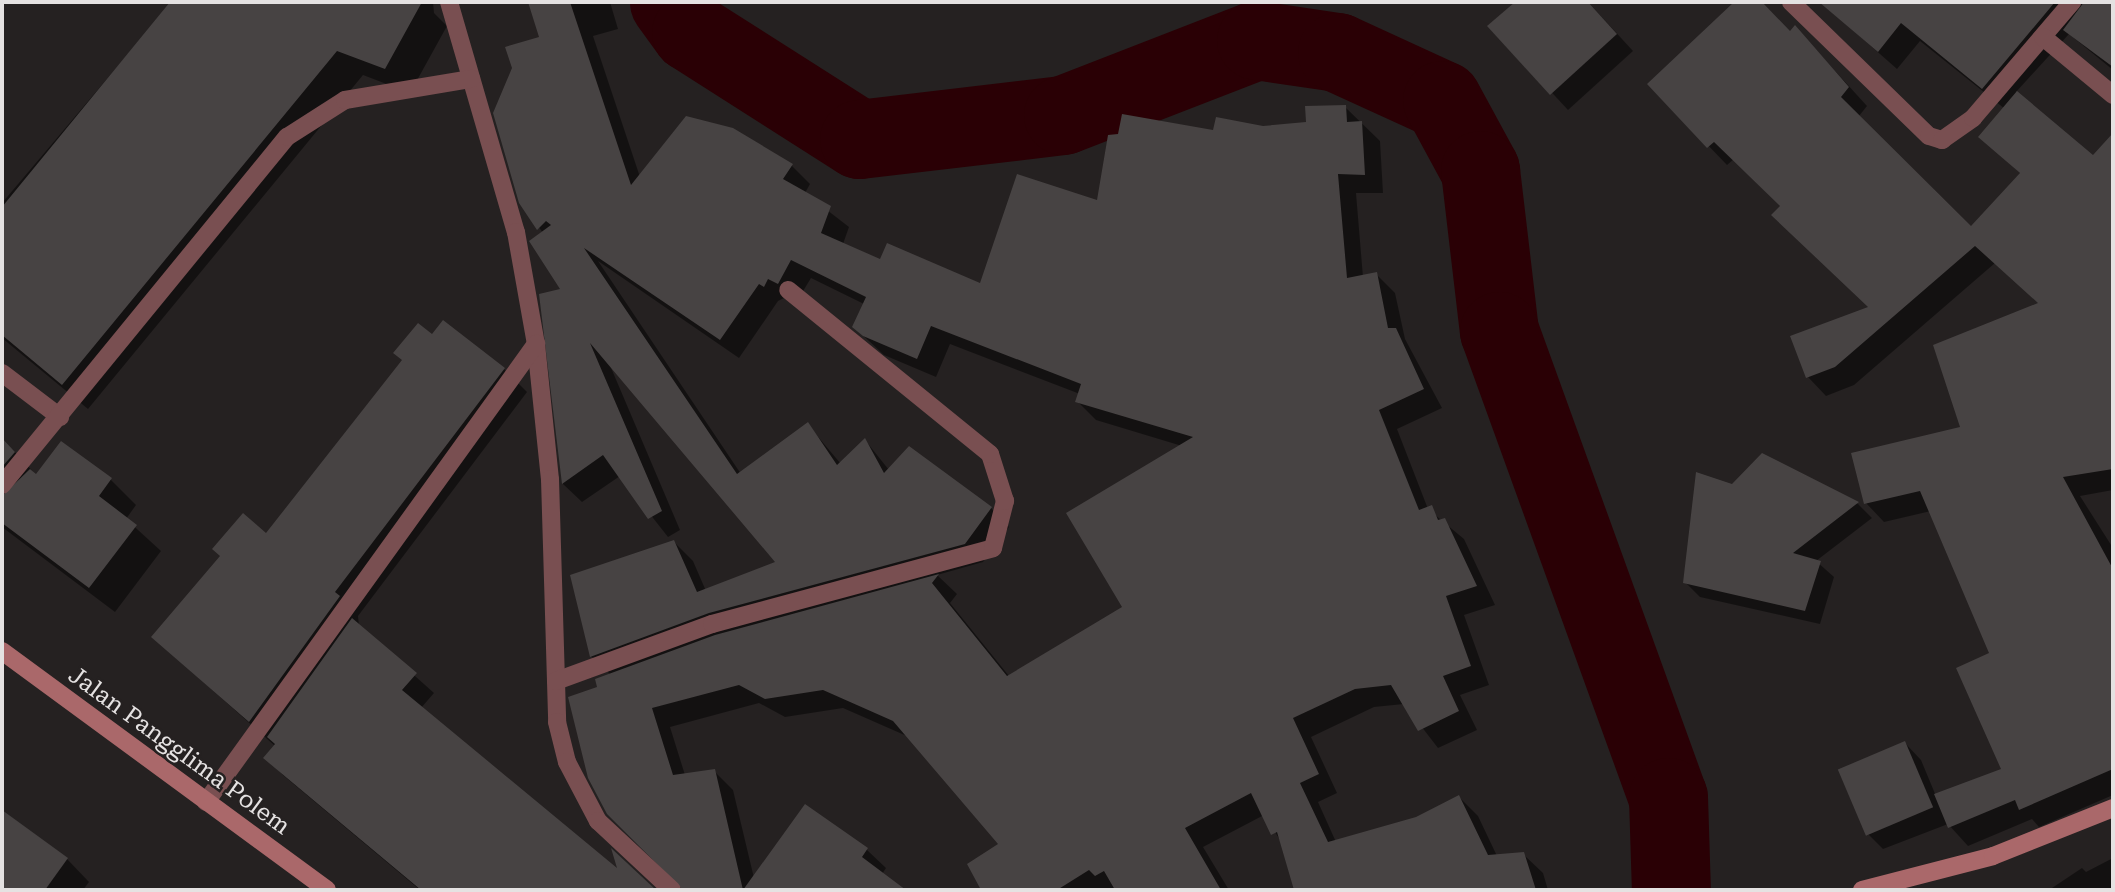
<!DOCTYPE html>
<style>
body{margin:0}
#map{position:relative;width:2115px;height:892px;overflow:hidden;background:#252121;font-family:"Roboto Serif",serif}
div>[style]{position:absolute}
.shadow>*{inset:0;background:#0007}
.river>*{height:79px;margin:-39.5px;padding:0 39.5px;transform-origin:39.5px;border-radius:39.5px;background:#2a0005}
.building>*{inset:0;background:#474343;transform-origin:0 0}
.street>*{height:18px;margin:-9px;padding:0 9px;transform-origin:9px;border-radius:9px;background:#794f51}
.secondary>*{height:18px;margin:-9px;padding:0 9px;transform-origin:9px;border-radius:9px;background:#aa686a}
span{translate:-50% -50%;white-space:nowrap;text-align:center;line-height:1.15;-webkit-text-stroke:5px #252121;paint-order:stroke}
.street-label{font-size:24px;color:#e5e2e2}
.frame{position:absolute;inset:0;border:4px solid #e5e2e2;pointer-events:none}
</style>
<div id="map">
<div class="shadow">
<i style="clip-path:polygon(172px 2px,433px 2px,434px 13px,447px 26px,410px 93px,363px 75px,88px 409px,2px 338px,2px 203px)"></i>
<i style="clip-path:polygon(evenodd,530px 2px,610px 2px,618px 29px,593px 36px,640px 177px,791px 165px,810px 184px,805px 193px,849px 227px,843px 244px,881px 261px,981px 285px,1099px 202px,1215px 132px,1307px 124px,1345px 107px,1380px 141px,1383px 193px,1356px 193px,1363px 277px,1376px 274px,1395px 293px,1405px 339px,1442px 408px,1397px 429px,1428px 509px,1464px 539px,1495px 605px,1464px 615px,1489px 685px,1460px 695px,1477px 730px,1438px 748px,1404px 704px,1374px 707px,1311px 737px,1337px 793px,1318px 802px,1336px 842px,1416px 818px,1459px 797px,1478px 816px,1497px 856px,1523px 854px,1543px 873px,1548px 890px,1296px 890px,1282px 843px,1264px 815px,1203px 847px,1229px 890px,983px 890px,969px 865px,1001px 845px,909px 737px,843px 708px,785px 717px,759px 703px,670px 727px,685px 775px,714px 771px,733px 790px,754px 878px,805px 806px,867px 850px,886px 868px,882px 874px,903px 890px,684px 890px,599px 688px,611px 675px,591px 656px,674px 542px,693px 561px,706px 591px,778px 562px,609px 363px,680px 530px,668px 537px,620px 476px,582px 502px,563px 484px,540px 295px,563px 290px,543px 233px,521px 202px,542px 38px,530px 2px,598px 261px,739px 358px,778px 301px,788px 296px,797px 301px,811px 278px,864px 304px,854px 327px,884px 355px,936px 377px,950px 344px,1080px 394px,1077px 401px,1096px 420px,1182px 446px,1125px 607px,1009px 676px,950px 603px,957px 594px,937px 575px,983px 562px,1009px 527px,991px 508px,889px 470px,865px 440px,841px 464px,808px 425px,741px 474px,598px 261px)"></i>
<i style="clip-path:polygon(1517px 2px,1588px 2px,1633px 51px,1568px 110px,1490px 26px)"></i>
<i style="clip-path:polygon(1737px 2px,1760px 2px,1790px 33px,1795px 27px,1867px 106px,1859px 116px,1971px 229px,2021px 174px,1981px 137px,2005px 109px,1920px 41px,1897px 69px,1821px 2px,2113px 2px,2113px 70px,2069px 34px,2016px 92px,2093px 157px,2113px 136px,2113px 490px,2080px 496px,2113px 548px,2113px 795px,2039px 827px,2032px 819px,1968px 846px,1948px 824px,1883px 849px,1867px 833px,1905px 743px,1921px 760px,1936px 796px,2004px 770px,1992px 654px,1931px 511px,1884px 522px,1866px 503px,1962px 428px,2040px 304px,1995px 263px,1854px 385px,1826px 396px,1808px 377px,1870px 308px,1782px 206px,1734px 159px,1727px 165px,1649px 84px)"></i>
<i style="clip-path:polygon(433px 336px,504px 369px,527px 392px,358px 616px,359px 626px,434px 693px,421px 708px,620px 873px,614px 854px,653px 890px,420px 890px,284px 776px,265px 758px,275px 746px,153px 637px,266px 535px)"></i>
<i style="clip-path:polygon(2px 438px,37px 476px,111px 480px,136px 505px,126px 519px,161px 551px,115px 612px,2px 527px)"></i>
<i style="clip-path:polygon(1762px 455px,1858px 504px,1872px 518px,1816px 561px,1834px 577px,1820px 624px,1700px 597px,1685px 582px,1732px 486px)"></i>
<i style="clip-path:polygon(2px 815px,67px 859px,89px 882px,83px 890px,2px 890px)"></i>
<i style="clip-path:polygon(2113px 858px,2113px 890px,2049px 890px,2082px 868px,2086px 872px)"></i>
</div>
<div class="river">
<i style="left:669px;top:2px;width:37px;rotate:54deg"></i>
<i style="left:691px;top:32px;width:199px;rotate:32.5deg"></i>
<i style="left:859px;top:139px;width:205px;rotate:-6.7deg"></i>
<i style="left:1063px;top:115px;width:207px;rotate:-21.2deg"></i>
<i style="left:1256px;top:40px;width:82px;rotate:8.4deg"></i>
<i style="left:1337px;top:52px;width:115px;rotate:24.6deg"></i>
<i style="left:1442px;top:100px;width:80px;rotate:61.5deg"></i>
<i style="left:1480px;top:170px;width:162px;rotate:83.3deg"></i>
<i style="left:1499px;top:331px;width:496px;rotate:70.1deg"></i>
<i style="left:1668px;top:797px;width:93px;rotate:88.2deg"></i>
</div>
<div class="building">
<i style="clip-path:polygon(170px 2px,422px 2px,385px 69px,337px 51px,62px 385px,2px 335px,2px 207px)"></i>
<i style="clip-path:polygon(528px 2px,570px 2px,631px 185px,686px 116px,733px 128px,793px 164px,783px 179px,831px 206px,821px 233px,880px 259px,887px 243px,980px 283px,1017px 174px,1097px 200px,1108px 135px,1118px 134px,1122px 114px,1213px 130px,1216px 117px,1263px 126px,1306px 122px,1305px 106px,1346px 105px,1347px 122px,1362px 121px,1365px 175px,1338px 174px,1347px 278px,1377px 272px,1388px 328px,1396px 328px,1424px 389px,1379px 410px,1419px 510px,1432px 505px,1438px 520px,1445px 518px,1477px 586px,1446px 596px,1471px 666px,1443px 676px,1459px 711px,1418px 731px,1391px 685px,1355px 689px,1293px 718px,1319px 774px,1300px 783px,1328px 842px,1416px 817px,1459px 795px,1488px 855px,1524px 852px,1536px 890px,1294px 890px,1277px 832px,1271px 835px,1251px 793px,1185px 828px,1221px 890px,1115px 890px,1104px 871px,1095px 876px,1089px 870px,1057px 890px,981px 890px,967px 864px,998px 844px,893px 721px,823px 690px,765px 699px,739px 685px,652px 708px,673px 775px,715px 769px,743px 890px,805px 804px,868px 848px,862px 857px,906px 890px,683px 890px,607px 814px,588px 778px,568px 697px,597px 687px,595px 679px,715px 635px,939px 574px,932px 583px,1007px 676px,1122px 607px,1066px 513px,1193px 437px,1075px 402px,1081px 384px,931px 326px,917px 359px,863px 336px,852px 327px,866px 297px,791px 260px,778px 284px,768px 279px,764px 287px,759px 284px,720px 340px,584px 248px,737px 474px,808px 422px,837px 465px,865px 438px,884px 473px,909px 446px,992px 507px,965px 544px,709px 613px,590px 657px,570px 575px,674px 540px,697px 592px,775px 562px,590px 343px,662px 511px,648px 519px,603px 455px,562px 484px,539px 294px,560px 289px,529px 241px,551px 225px,546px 221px,537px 230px,519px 203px,493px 113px,512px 68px,505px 47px,539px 37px)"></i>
<i style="clip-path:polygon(1515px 2px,1588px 2px,1617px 34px,1550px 95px,1487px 26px)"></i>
<i style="clip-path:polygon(1734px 2px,1762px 2px,1790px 31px,1795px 25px,1849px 87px,1841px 97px,1971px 226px,2020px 173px,1978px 137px,2017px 91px,2093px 155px,2113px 133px,2113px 469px,2063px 477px,2113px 569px,2113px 769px,2019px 810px,2015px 800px,1948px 828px,1934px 794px,2001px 769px,1956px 668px,1989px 653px,1920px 491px,1864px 504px,1851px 453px,1960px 427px,1933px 345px,2038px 303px,1975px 246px,1835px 367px,1806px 378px,1790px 336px,1868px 307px,1771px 215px,1780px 206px,1714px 142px,1707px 148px,1647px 84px)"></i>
<i style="clip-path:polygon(1819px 2px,2055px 2px,1982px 89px,1901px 23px,1878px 52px)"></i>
<i style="clip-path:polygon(2084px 2px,2113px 2px,2113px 67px,2063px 30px)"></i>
<i style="clip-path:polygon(443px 320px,505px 368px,335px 592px,340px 596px,249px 722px,151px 637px,220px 556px,212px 549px,243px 513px,266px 533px,402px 360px,393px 353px,418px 323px,432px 334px)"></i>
<i style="clip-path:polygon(2px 438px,15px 452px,2px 467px)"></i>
<i style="clip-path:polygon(61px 441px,112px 478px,99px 496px,137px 525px,89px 588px,2px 523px,2px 496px,30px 469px,36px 474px)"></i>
<i style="clip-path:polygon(1762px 453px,1859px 502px,1793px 553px,1821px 561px,1805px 611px,1683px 583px,1696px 472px,1732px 484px)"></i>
<i style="clip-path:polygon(352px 618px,417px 673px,402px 690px,617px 868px,611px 848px,656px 890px,421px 890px,263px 758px,275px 744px,267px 737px)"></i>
<i style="left:1905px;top:741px;width:72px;height:73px;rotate:67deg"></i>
<i style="clip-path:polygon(2px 810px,68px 858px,45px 890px,2px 890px)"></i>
</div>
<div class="street">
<i style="left:449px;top:2px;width:240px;rotate:73.8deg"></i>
<i style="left:516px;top:232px;width:114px;rotate:79.9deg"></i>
<i style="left:536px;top:344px;width:136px;rotate:84.1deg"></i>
<i style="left:550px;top:479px;width:243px;rotate:88.3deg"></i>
<i style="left:557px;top:722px;width:41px;rotate:76deg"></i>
<i style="left:567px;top:762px;width:67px;rotate:62.3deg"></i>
<i style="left:598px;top:821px;width:101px;rotate:43deg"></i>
<i style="left:1791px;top:2px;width:192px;rotate:44.2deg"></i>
<i style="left:1929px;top:136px;width:14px;rotate:17deg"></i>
<i style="left:1942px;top:140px;width:38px;rotate:-35deg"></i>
<i style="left:1973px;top:118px;width:153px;rotate:-49.5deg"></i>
<i style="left:2043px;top:37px;width:91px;rotate:39.6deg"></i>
<i style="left:2px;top:373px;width:73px;rotate:37.2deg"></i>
<i style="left:2px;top:485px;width:450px;rotate:-50.7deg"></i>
<i style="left:287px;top:137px;width:69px;rotate:-32.5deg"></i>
<i style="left:345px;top:100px;width:128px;rotate:-9.5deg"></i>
<i style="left:556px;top:681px;width:166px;rotate:-20.1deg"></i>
<i style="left:712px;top:624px;width:291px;rotate:-15.1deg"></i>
<i style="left:993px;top:548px;width:49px;rotate:-75.7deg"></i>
<i style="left:1005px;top:501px;width:49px;rotate:-107.7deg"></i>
<i style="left:990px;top:454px;width:260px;rotate:-140.9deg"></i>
<i style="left:206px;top:802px;width:565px;rotate:-54.23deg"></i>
</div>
<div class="secondary">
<i style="left:2px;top:651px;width:403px;rotate:36.3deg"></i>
<i style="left:1862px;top:890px;width:135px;rotate:-14.5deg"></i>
<i style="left:1993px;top:856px;width:129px;rotate:-21.8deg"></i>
</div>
<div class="street-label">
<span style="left:179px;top:751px;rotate:36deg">Jalan Pangglima Polem</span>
</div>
<div class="frame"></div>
</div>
